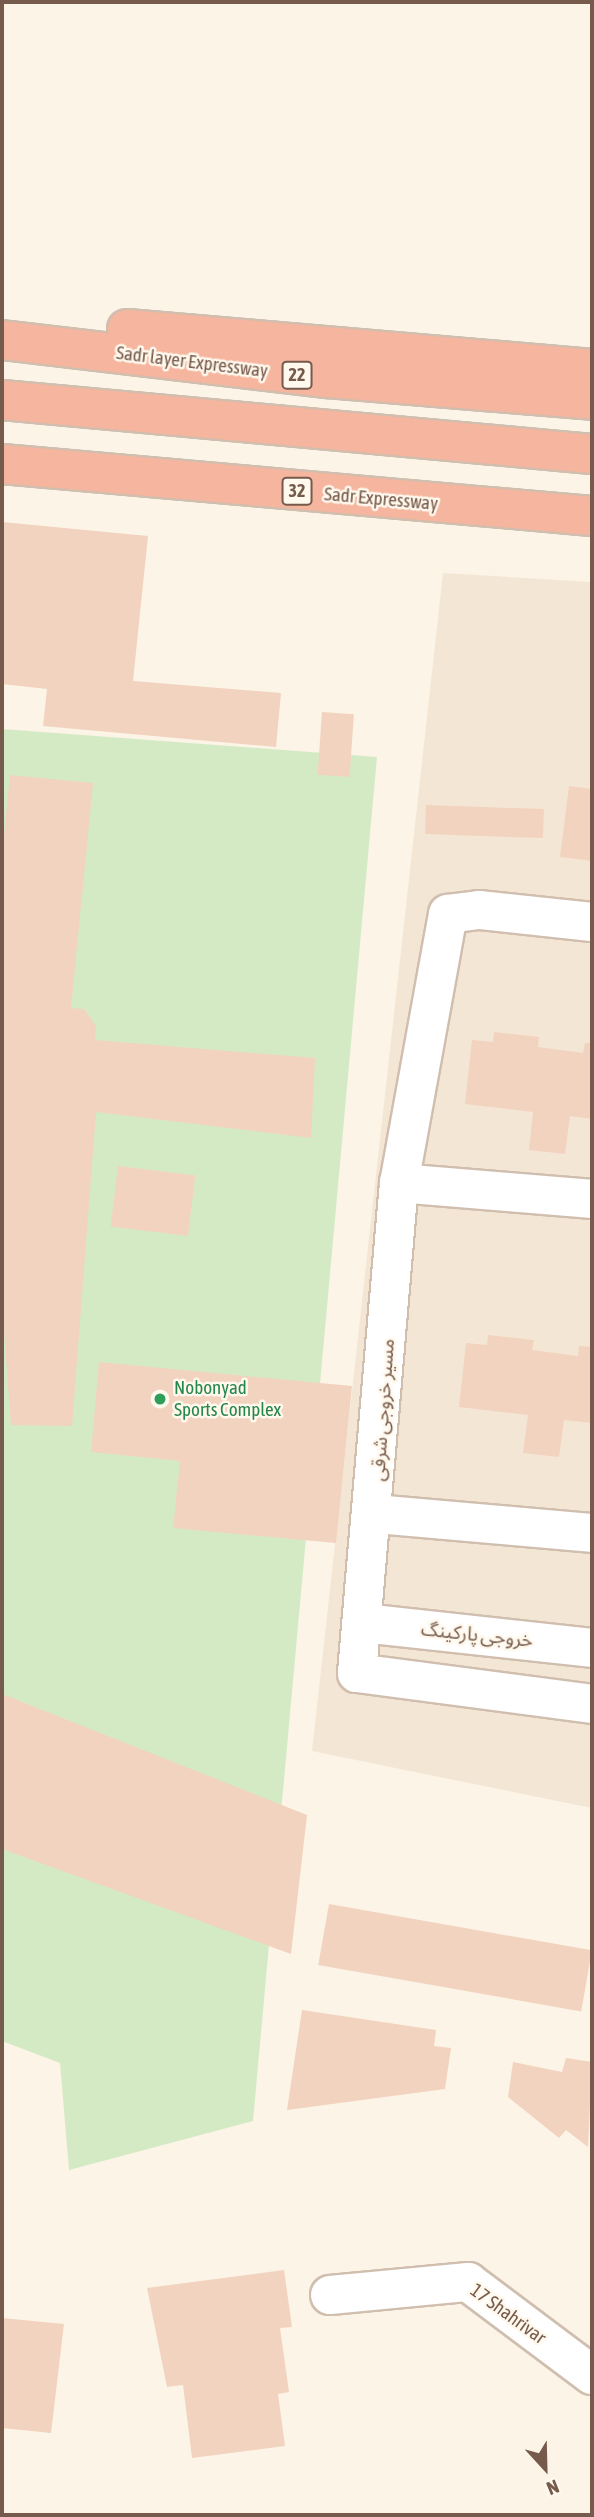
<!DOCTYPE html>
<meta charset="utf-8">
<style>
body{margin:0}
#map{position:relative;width:594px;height:2517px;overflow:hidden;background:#fcf4e7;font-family:"Asap Condensed","Noto Sans Arabic",sans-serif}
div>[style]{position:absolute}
.residential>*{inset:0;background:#f4e6d5}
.green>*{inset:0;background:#d4eac5}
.building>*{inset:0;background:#f2d3bf;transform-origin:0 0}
.roads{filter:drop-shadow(2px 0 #d0beaf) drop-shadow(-2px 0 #d0beaf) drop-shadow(0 2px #d0beaf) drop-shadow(0 -2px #d0beaf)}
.street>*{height:38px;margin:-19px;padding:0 19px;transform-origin:19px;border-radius:19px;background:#fff}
.highway>*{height:38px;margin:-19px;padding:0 19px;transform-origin:19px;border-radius:19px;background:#f6b59e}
.dots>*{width:19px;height:19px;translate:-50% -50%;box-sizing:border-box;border:4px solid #fff8ed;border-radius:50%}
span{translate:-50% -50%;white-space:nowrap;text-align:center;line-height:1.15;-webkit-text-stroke:5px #fff8ed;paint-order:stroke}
.shield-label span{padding:2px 5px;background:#fff8ed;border:2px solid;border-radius:5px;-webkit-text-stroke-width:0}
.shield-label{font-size:18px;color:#765a4b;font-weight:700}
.street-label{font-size:19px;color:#765a4b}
.leisure-label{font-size:19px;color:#27864d}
.left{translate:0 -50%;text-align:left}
.frame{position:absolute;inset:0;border:4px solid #765a4b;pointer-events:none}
.north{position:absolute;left:510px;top:2433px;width:70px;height:70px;-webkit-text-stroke:5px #fff8ed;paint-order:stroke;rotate:158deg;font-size:19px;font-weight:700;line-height:28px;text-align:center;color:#765a4b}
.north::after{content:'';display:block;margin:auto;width:24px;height:32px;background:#765a4b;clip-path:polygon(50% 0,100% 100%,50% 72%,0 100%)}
</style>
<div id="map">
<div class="residential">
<i style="clip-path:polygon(443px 573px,592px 582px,592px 1808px,312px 1751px)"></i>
</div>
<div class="green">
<i style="clip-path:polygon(2px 729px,377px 757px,253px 2121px,69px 2170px,60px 2063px,2px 2041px)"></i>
</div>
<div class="building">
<i style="clip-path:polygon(2px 522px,148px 536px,133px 681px,281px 693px,276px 747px,43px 726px,47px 689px,2px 684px)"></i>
<i style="left:322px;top:712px;width:32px;height:63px;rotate:4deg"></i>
<i style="clip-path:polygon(10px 775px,93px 783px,71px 1008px,84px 1009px,96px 1026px,95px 1040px,315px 1058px,311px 1138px,96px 1112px,72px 1426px,11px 1425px,2px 1303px,2px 857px)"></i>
<i style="clip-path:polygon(569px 786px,592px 789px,592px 861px,560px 857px)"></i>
<i style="left:426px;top:805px;width:118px;height:29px;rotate:2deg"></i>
<i style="clip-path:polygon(494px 1032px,539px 1037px,538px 1047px,583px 1053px,585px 1043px,592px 1043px,592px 1119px,570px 1116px,565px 1154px,529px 1150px,533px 1112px,465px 1104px,472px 1040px,493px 1042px)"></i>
<i style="left:118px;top:1166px;width:78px;height:61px;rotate:7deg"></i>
<i style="clip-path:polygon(488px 1335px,534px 1340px,532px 1350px,578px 1356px,579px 1346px,592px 1347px,592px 1423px,564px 1420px,559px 1457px,523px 1453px,528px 1415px,459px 1407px,466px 1343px,487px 1345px)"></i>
<i style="clip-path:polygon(99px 1362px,352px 1386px,336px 1543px,173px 1528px,180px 1461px,91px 1452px)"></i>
<i style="clip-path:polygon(2px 1694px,307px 1815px,291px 1954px,2px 1849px)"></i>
<i style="left:329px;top:1904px;width:267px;height:62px;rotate:10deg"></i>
<i style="clip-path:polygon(302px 2010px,436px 2030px,434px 2046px,451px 2048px,445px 2089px,287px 2110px)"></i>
<i style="clip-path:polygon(566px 2058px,592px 2062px,588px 2147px,566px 2130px,559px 2138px,508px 2097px,513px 2062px,562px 2072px)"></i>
<i style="clip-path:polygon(284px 2270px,292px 2327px,280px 2328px,289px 2392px,278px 2394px,285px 2446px,192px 2458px,183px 2385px,167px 2387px,147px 2288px)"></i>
<i style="clip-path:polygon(2px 2318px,64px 2324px,51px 2433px,2px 2428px)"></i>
</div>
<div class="roads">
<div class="street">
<i style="left:592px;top:922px;width:114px;rotate:-173.9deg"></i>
<i style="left:479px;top:910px;width:31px;rotate:173deg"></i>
<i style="left:448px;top:914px;width:273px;rotate:100.3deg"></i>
<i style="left:399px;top:1183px;width:492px;rotate:94.9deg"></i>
<i style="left:357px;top:1673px;width:237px;rotate:7.5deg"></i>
<i style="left:399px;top:1183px;width:194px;rotate:4.7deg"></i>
<i style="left:376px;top:1514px;width:217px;rotate:5deg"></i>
<i style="left:363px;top:1623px;width:230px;rotate:6.2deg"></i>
<i style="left:330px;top:2295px;width:139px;rotate:-5.4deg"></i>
<i style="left:468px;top:2282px;width:155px;rotate:36.9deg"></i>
</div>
<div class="highway">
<i style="left:127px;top:329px;width:467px;rotate:4.9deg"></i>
<i style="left:2px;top:340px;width:327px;rotate:6.7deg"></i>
<i style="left:327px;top:378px;width:266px;rotate:4.7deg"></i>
<i style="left:2px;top:400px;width:592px;rotate:5.23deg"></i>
<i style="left:2px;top:464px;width:592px;rotate:5.04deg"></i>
</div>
</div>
<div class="dots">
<i style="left:160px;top:1399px;background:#2e9e5b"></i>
</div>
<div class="shield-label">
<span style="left:297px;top:375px">22</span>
<span style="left:297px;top:491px">32</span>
</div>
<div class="street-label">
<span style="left:192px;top:362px;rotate:7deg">Sadr layer Expressway</span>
<span style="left:381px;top:499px;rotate:5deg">Sadr Expressway</span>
<span style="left:383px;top:1410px;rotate:-86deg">مسیر خروجی شرقی</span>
<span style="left:477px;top:1635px;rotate:6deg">خروجی پارکینگ</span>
<span style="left:508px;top:2314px;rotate:36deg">17 Shahrivar</span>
</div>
<div class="leisure-label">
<span class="left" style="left:174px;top:1399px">Nobonyad<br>Sports Complex</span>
</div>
<div class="frame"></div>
<div class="north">N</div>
</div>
